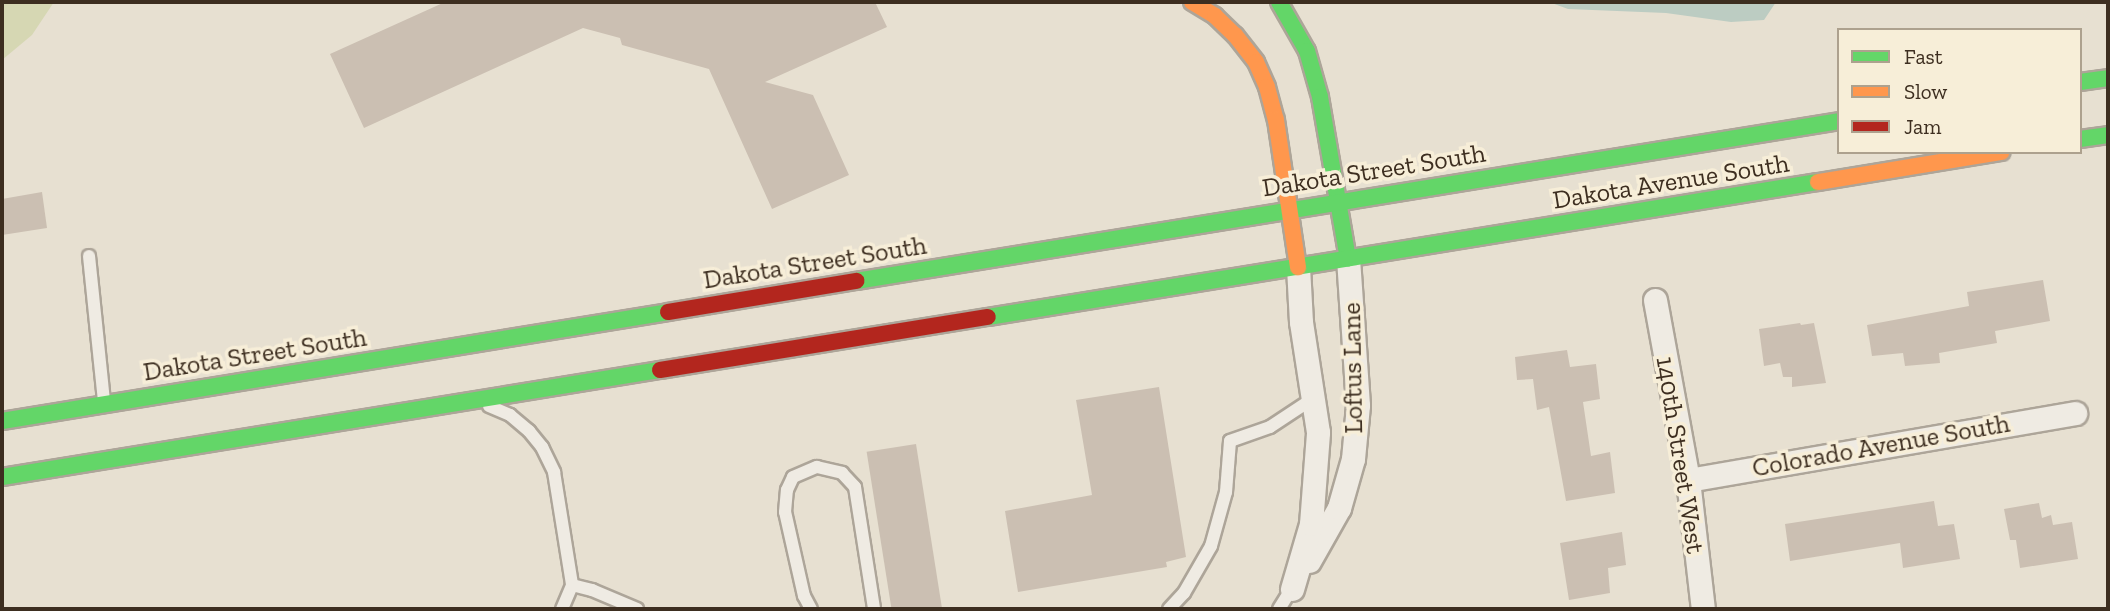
<!DOCTYPE html>
<style>
body{margin:0}
#map{position:relative;width:2110px;height:611px;overflow:hidden;background:#e7e0d1;font-family:"Zilla Slab",serif}
div>[style]{position:absolute}
.green>*{inset:0;background:#d6d7b3}
.water>*{inset:0;background:#bcccc2}
.building>*{inset:0;background:#cbbfb2;transform-origin:0 0}
.roads{filter:drop-shadow(2px 0 #ada599) drop-shadow(-2px 0 #ada599) drop-shadow(0 2px #ada599) drop-shadow(0 -2px #ada599)}
.lane>*{height:12px;margin:-6px;padding:0 6px;transform-origin:6px;border-radius:6px;background:#efebe3}
.street>*{height:23px;margin:-11.5px;padding:0 11.5px;transform-origin:11.5px;border-radius:11.5px;background:#efebe3}
.fast>*{height:16px;margin:-8px;padding:0 8px;transform-origin:8px;border-radius:8px;background:#63d668}
.slow>*{height:16px;margin:-8px;padding:0 8px;transform-origin:8px;border-radius:8px;background:#ff974d}
.jam>*{height:16px;margin:-8px;padding:0 8px;transform-origin:8px;border-radius:8px;background:#b3261e}
span{translate:-50% -50%;white-space:nowrap;text-align:center;line-height:1.15;-webkit-text-stroke:7px #f7eed8;paint-order:stroke}
.street-label{font-size:26px;color:#3d2e20}
.frame{position:absolute;inset:0;border:4px solid #3d2e20;pointer-events:none}
.legend{position:absolute;left:1837px;top:28px;width:245px;height:126px;box-sizing:border-box;background:#f7eed8;border:2px solid #ada18e;margin:0;padding:9px 12px;list-style:none;font-size:21px;color:#3d2e20}
.legend li{display:flex;align-items:center;gap:14px;height:35px}
.legend b{width:35px;border:2px solid #ada18e}
</style>
<div id="map">
<div class="green">
<i style="clip-path:polygon(2px 2px,54px 2px,32px 35px,2px 60px)"></i>
</div>
<div class="water">
<i style="clip-path:polygon(1549px 2px,1776px 2px,1764px 20px,1731px 22px,1666px 13px,1568px 9px)"></i>
</div>
<div class="building">
<i style="clip-path:polygon(445px 2px,875px 2px,887px 27px,765px 82px,813px 95px,849px 175px,772px 209px,709px 69px,622px 45px,620px 38px,583px 28px,364px 128px,330px 54px)"></i>
<i style="clip-path:polygon(42px 192px,47px 228px,2px 235px,2px 199px)"></i>
<i style="clip-path:polygon(2043px 280px,2050px 321px,1995px 331px,1997px 343px,1939px 353px,1940px 363px,1905px 366px,1903px 353px,1872px 356px,1867px 325px,1969px 306px,1967px 292px)"></i>
<i style="clip-path:polygon(1800px 323px,1801px 325px,1814px 323px,1826px 383px,1792px 387px,1792px 377px,1783px 377px,1780px 363px,1764px 366px,1759px 329px)"></i>
<i style="clip-path:polygon(1567px 350px,1570px 367px,1596px 364px,1600px 399px,1583px 402px,1591px 456px,1610px 452px,1615px 493px,1566px 501px,1549px 407px,1537px 410px,1533px 379px,1517px 380px,1515px 357px)"></i>
<i style="clip-path:polygon(1159px 387px,1186px 557px,1166px 562px,1167px 567px,1018px 592px,1005px 511px,1092px 495px,1076px 400px)"></i>
<i style="left:916px;top:444px;width:167px;height:50px;rotate:81deg"></i>
<i style="clip-path:polygon(1934px 501px,1938px 526px,1954px 524px,1960px 559px,1903px 568px,1900px 543px,1790px 561px,1785px 524px)"></i>
<i style="clip-path:polygon(2039px 503px,2042px 518px,2051px 515px,2053px 525px,2072px 522px,2078px 559px,2020px 568px,2016px 540px,2010px 540px,2004px 509px)"></i>
<i style="clip-path:polygon(1622px 532px,1626px 565px,1608px 568px,1610px 593px,1569px 600px,1560px 543px)"></i>
</div>
<div class="roads">
<div class="lane">
<i style="left:89px;top:256px;width:147px;rotate:84.1deg"></i>
<i style="left:489px;top:406px;width:23px;rotate:23deg"></i>
<i style="left:510px;top:415px;width:25px;rotate:40deg"></i>
<i style="left:529px;top:431px;width:21px;rotate:51deg"></i>
<i style="left:542px;top:447px;width:28px;rotate:64deg"></i>
<i style="left:554px;top:472px;width:114px;rotate:80.9deg"></i>
<i style="left:562px;top:609px;width:26px;rotate:-67deg"></i>
<i style="left:572px;top:585px;width:21px;rotate:14deg"></i>
<i style="left:592px;top:590px;width:49px;rotate:22.9deg"></i>
<i style="left:811px;top:609px;width:15px;rotate:-118deg"></i>
<i style="left:804px;top:596px;width:86px;rotate:-102.7deg"></i>
<i style="left:785px;top:512px;width:22px;rotate:-85deg"></i>
<i style="left:787px;top:490px;width:14px;rotate:-65deg"></i>
<i style="left:793px;top:477px;width:26px;rotate:-23deg"></i>
<i style="left:817px;top:467px;width:26px;rotate:13deg"></i>
<i style="left:842px;top:473px;width:19px;rotate:47deg"></i>
<i style="left:855px;top:487px;width:123px;rotate:81.1deg"></i>
<i style="left:1169px;top:609px;width:22px;rotate:-47deg"></i>
<i style="left:1184px;top:593px;width:54px;rotate:-60.1deg"></i>
<i style="left:1211px;top:546px;width:56px;rotate:-74.5deg"></i>
<i style="left:1226px;top:492px;width:51px;rotate:-85.5deg"></i>
<i style="left:1230px;top:441px;width:42px;rotate:-19.3deg"></i>
<i style="left:1270px;top:427px;width:53px;rotate:-33.4deg"></i>
<i style="left:1279px;top:609px;width:28px;rotate:-58deg"></i>
</div>
<div class="street">
<i style="left:1655px;top:300px;width:183px;rotate:79.6deg"></i>
<i style="left:1688px;top:480px;width:130px;rotate:83.4deg"></i>
<i style="left:1688px;top:480px;width:393px;rotate:-9.8deg"></i>
<i style="left:1309px;top:561px;width:61px;rotate:-60.5deg"></i>
<i style="left:1339px;top:508px;width:51px;rotate:-74.1deg"></i>
<i style="left:1353px;top:459px;width:54px;rotate:-84.7deg"></i>
<i style="left:1358px;top:405px;width:146px;rotate:-93.9deg"></i>
<i style="left:1292px;top:589px;width:68px;rotate:-73.7deg"></i>
<i style="left:1311px;top:524px;width:92px;rotate:-85.6deg"></i>
<i style="left:1318px;top:432px;width:111px;rotate:-98.8deg"></i>
<i style="left:1301px;top:322px;width:55px;rotate:-93.1deg"></i>
</div>
<div class="fast">
<i style="left:1279px;top:2px;width:56px;rotate:60.3deg"></i>
<i style="left:1307px;top:51px;width:48px;rotate:74.2deg"></i>
<i style="left:1320px;top:97px;width:164px;rotate:80.2deg"></i>
<i style="left:2080px;top:82px;width:28px;rotate:-8deg"></i>
<i style="left:2080px;top:139px;width:28px;rotate:-8deg"></i>
<i style="left:856px;top:281px;width:996px;rotate:-9.24deg"></i>
<i style="left:988px;top:317px;width:841px;rotate:-9.24deg"></i>
<i style="left:2px;top:421px;width:675px;rotate:-9.29deg"></i>
<i style="left:2px;top:477px;width:667px;rotate:-9.24deg"></i>
</div>
<div class="slow">
<i style="left:1192px;top:2px;width:27px;rotate:31deg"></i>
<i style="left:1215px;top:16px;width:28px;rotate:44deg"></i>
<i style="left:1235px;top:35px;width:34px;rotate:52deg"></i>
<i style="left:1256px;top:62px;width:27px;rotate:66deg"></i>
<i style="left:1267px;top:87px;width:34px;rotate:75deg"></i>
<i style="left:1276px;top:120px;width:149px;rotate:81.5deg"></i>
<i style="left:1818px;top:182px;width:186px;rotate:-9.3deg"></i>
</div>
<div class="jam">
<i style="left:668px;top:312px;width:191px;rotate:-9.4deg"></i>
<i style="left:660px;top:370px;width:332px;rotate:-9.2deg"></i>
</div>
</div>
<div class="street-label">
<span style="left:1374px;top:171px;rotate:-9deg">Dakota Street South</span>
<span style="left:1671px;top:182px;rotate:-9deg">Dakota Avenue South</span>
<span style="left:815px;top:263px;rotate:-9deg">Dakota Street South</span>
<span style="left:255px;top:355px;rotate:-9deg">Dakota Street South</span>
<span style="left:1353px;top:368px;rotate:-91deg">Loftus Lane</span>
<span style="left:1881px;top:446px;rotate:-10deg">Colorado Avenue South</span>
<span style="left:1680px;top:455px;rotate:81deg">140th Street West</span>
</div>
<div class="frame"></div>
<ul class="legend">
<li><b style="height:9px;background:#63d668"></b>Fast</li>
<li><b style="height:9px;background:#ff974d"></b>Slow</li>
<li><b style="height:9px;background:#b3261e"></b>Jam</li>
</ul>
</div>
